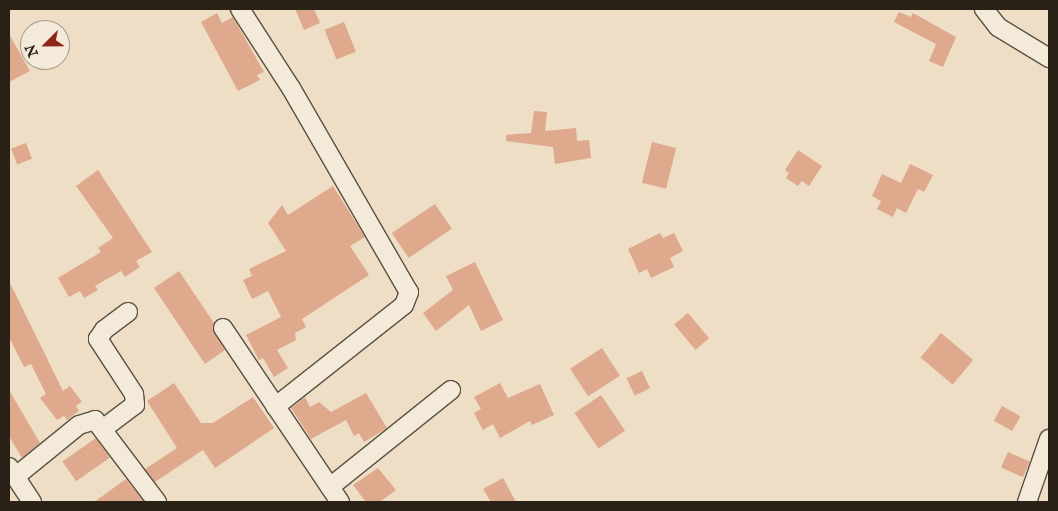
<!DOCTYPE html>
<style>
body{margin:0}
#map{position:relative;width:1058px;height:511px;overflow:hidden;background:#eedec5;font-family:"IM FELL English",serif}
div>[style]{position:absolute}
.building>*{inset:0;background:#dfa98d;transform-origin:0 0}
.roads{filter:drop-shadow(1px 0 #5a5042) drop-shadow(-1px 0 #5a5042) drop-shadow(0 1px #5a5042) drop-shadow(0 -1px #5a5042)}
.street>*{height:18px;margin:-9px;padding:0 9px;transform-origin:9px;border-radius:9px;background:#f4ead9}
span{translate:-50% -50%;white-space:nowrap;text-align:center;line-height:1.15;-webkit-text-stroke:4px #f4ead9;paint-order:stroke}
.frame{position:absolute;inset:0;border:10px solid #292116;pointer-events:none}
.north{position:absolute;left:20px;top:20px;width:50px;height:50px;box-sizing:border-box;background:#f4ead9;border:1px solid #a39a8b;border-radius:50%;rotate:247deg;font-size:14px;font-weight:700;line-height:20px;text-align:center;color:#292116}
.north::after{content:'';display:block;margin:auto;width:18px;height:22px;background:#8f2418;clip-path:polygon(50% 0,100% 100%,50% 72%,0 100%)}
</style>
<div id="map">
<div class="building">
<i style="clip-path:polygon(295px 9px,314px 9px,320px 23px,304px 30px)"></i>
<i style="clip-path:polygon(899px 12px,911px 17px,913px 13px,956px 37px,943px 67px,929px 61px,936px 44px,894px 22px)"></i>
<i style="clip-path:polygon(217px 13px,222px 23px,233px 17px,264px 72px,257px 75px,260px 80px,238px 91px,201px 22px)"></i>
<i style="left:344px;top:22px;width:32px;height:21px;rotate:68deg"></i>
<i style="clip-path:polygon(9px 34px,30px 71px,9px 82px)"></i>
<i style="clip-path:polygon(534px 111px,547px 112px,545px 131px,576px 128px,577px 141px,589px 140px,591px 158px,555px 164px,553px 147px,506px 141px,506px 135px,531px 133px)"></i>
<i style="left:652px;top:142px;width:25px;height:42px;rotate:14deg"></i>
<i style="left:26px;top:143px;width:17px;height:16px;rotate:69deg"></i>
<i style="clip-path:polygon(798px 150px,822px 166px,809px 186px,802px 181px,798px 186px,786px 178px,789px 173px,785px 170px)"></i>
<i style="clip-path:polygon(910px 164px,933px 175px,924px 192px,918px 189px,906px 213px,897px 208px,893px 217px,877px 209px,881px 201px,872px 196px,882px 174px,901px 183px)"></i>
<i style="clip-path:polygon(98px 170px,152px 252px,136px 261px,140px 267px,125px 277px,121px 271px,95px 286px,98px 290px,84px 298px,80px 291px,69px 297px,58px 278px,101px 252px,98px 248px,113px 238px,76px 186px)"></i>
<i style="clip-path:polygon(333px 186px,365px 237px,350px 246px,369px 275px,302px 319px,306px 327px,295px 333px,296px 340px,277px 350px,288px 368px,274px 377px,263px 358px,259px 360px,246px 335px,281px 317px,268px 291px,252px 299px,243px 280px,252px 276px,249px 269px,286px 251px,268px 223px,282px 205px,288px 215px)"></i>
<i style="left:435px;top:204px;width:30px;height:52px;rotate:56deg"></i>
<i style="clip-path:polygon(660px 233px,663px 238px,674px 233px,683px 251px,670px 258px,674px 267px,651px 278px,647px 269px,639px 273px,628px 249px)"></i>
<i style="clip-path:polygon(475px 262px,503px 320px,481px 331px,469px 305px,436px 331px,423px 313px,453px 290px,446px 276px)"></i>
<i style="clip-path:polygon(179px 271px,214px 323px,214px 333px,225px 350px,205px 364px,154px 288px)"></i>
<i style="clip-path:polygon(9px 281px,63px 391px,70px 386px,82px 402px,76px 406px,79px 411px,67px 420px,64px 416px,57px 420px,40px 398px,46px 394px,31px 364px,24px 367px,9px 337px)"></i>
<i style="left:688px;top:313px;width:33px;height:18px;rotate:50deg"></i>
<i style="left:941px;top:333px;width:42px;height:32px;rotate:40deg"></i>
<i style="left:602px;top:348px;width:33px;height:38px;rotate:57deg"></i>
<i style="left:642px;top:371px;width:19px;height:17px;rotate:65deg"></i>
<i style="clip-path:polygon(174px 383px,201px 423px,213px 423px,253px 397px,274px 428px,215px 468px,203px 450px,155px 482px,145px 469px,177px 448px,147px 401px)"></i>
<i style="clip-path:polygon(500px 383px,508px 398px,540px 384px,554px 415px,532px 425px,530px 421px,500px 438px,493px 424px,483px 430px,474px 413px,481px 409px,474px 397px)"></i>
<i style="clip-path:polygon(9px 390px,40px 443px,22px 458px,9px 436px)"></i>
<i style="clip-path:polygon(366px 393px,387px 428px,364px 442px,359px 433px,354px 436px,346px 420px,311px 439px,291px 408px,305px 397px,310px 407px,319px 402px,331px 412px)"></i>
<i style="left:601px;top:395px;width:43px;height:32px;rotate:56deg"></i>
<i style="left:1002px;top:406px;width:21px;height:17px;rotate:29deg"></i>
<i style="left:96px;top:438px;width:24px;height:41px;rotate:55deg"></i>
<i style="left:1008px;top:452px;width:24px;height:17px;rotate:24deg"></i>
<i style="clip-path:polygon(378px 468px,396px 490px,380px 502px,366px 502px,353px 485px)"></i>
<i style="clip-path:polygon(503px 478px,516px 502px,491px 502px,483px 489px)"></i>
<i style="clip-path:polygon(126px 479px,144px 502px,94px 502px)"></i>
</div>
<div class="roads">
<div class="street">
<i style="left:240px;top:9px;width:94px;rotate:57.2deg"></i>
<i style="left:291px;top:88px;width:236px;rotate:60deg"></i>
<i style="left:409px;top:292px;width:14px;rotate:111deg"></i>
<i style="left:404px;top:305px;width:164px;rotate:141.7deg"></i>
<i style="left:984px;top:9px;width:23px;rotate:52deg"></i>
<i style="left:998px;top:27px;width:60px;rotate:31.3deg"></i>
<i style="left:223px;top:328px;width:210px;rotate:56.1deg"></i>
<i style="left:104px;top:428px;width:39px;rotate:-37deg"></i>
<i style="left:135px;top:405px;width:11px;rotate:-95deg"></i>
<i style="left:134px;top:394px;width:66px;rotate:-123.2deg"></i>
<i style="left:98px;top:339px;width:11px;rotate:-56deg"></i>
<i style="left:104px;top:330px;width:30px;rotate:-37deg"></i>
<i style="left:9px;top:467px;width:42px;rotate:56.7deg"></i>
<i style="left:15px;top:477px;width:82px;rotate:-39.1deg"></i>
<i style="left:79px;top:425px;width:17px;rotate:-17deg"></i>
<i style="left:95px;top:420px;width:103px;rotate:52.9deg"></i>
<i style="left:330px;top:487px;width:155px;rotate:-38.7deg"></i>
<i style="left:1027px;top:502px;width:67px;rotate:-70.8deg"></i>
</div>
</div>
<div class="frame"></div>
<div class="north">N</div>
</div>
